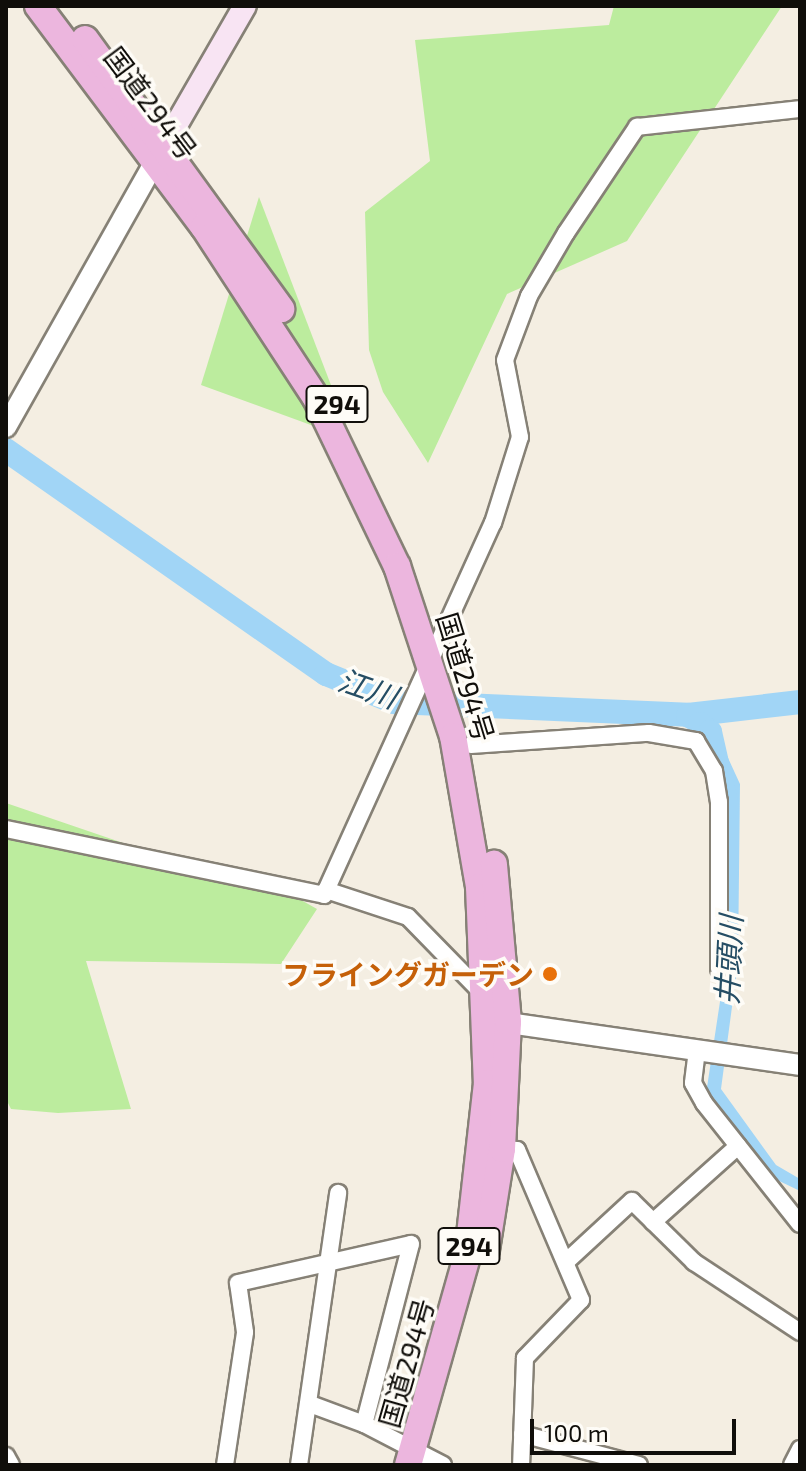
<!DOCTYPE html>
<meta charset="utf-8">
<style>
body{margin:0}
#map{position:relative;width:806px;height:1471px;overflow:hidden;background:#f4eee2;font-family:"Exo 2","Noto Sans JP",sans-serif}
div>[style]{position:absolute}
.green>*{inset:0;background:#bcec9e}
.water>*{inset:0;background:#a1d5f6}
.river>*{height:24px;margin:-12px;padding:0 12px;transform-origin:12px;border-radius:12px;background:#a1d5f6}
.roads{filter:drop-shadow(2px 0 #868176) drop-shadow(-2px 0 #868176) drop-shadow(0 2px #868176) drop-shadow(0 -2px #868176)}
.minor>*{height:16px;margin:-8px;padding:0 8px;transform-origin:8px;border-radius:8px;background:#fff}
.tertiary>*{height:20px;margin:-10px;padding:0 10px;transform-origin:10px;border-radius:10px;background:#fff}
.secondary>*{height:22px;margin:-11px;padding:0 11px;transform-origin:11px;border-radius:11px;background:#f8e4f3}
.trunk>*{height:26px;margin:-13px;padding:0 13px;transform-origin:13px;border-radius:13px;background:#ecb6de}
.dots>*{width:22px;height:22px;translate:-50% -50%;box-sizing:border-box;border:4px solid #fefcf7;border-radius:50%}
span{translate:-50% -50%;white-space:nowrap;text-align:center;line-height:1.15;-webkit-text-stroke:7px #fefcf7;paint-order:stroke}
.shield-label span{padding:2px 6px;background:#fefcf7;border:2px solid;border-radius:6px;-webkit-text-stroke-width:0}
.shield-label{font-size:26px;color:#100e0a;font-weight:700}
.street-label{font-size:28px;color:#100e0a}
.food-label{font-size:28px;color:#c56008;font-weight:700}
.right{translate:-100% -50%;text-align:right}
.water-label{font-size:30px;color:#254d64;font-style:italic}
.frame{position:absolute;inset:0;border:8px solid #100e0a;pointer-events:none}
.scale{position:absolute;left:530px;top:1419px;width:206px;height:36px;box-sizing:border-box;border:4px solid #100e0a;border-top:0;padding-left:10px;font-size:24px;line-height:28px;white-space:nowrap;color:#100e0a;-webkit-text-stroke:6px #fefcf7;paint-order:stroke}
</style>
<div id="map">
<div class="green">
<i style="clip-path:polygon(614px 6px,782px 6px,627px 241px,507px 294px,428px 463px,383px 392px,369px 350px,365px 212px,430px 161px,415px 40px,609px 25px)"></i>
<i style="clip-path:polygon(259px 197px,352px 440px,201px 385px)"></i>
<i style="clip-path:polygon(6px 803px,132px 846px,255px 874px,317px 909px,281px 964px,86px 961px,131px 1109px,58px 1113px,11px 1109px,6px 1099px)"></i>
</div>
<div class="water">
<i style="clip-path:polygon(712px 723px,740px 784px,738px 962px,721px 1089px,776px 1165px,800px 1179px,800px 1191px,773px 1178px,706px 1094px,726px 962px,723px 768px,706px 739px,679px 724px)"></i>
</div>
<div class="river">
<i style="left:6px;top:450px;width:391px;rotate:35deg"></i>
<i style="left:326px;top:674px;width:74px;rotate:22.4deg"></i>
<i style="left:394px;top:702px;width:294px;rotate:2.5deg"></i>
<i style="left:688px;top:715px;width:113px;rotate:-6.6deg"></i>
<i style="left:700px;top:724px;width:13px;rotate:39deg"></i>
<i style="left:710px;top:732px;width:77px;rotate:77.2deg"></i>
</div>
<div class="roads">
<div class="minor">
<i style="left:471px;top:745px;width:178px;rotate:-3.9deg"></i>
<i style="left:649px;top:733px;width:48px;rotate:9.7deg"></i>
<i style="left:696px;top:741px;width:35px;rotate:59deg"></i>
<i style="left:714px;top:771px;width:31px;rotate:81deg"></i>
<i style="left:719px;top:802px;width:167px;rotate:90deg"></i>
<i style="left:6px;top:829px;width:325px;rotate:11.7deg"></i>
<i style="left:324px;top:895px;width:409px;rotate:-65.6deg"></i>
<i style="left:493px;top:523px;width:90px;rotate:-72.6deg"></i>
<i style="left:520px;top:437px;width:78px;rotate:-101deg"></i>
<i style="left:505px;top:360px;width:68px;rotate:-69.4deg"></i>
<i style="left:529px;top:296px;width:73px;rotate:-59.6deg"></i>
<i style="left:566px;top:233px;width:128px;rotate:-56.2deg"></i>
<i style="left:637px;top:127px;width:164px;rotate:-6.3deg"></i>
<i style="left:326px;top:890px;width:86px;rotate:18.2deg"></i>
<i style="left:408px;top:917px;width:113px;rotate:45.7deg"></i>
<i style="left:697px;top:1050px;width:33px;rotate:97deg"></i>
<i style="left:693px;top:1083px;width:23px;rotate:61deg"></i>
<i style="left:704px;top:1103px;width:154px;rotate:51.6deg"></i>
<i style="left:502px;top:1149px;width:15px;rotate:4deg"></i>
<i style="left:517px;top:1150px;width:163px;rotate:66.9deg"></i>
<i style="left:581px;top:1300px;width:81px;rotate:134deg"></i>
<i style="left:525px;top:1358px;width:107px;rotate:92.1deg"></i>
<i style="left:653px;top:1222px;width:114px;rotate:-41.8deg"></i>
<i style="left:568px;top:1260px;width:87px;rotate:-42.7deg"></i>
<i style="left:632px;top:1201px;width:87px;rotate:44.5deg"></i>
<i style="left:694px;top:1262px;width:127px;rotate:33.4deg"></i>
<i style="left:364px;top:1424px;width:89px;rotate:27.4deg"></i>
<i style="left:522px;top:1434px;width:121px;rotate:14.8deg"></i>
<i style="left:6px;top:1456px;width:10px;rotate:61deg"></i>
<i style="left:225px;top:1465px;width:134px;rotate:-81.4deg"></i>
<i style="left:245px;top:1332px;width:49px;rotate:-98.1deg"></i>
<i style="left:238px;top:1283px;width:177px;rotate:-12.7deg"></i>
<i style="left:411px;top:1244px;width:186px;rotate:104.6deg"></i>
<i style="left:364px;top:1424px;width:58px;rotate:-159.7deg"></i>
<i style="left:299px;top:1465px;width:275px;rotate:-81.8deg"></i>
<i style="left:792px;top:1465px;width:18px;rotate:-63deg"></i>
</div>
<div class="tertiary">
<i style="left:6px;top:427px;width:305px;rotate:-60.7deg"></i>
<i style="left:495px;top:1021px;width:308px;rotate:8.2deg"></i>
</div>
<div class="secondary">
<i style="left:156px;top:160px;width:178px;rotate:-60deg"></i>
</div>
<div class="trunk">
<i style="left:38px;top:6px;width:276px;rotate:53.1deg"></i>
<i style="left:204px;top:227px;width:204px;rotate:56.8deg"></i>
<i style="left:316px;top:398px;width:187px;rotate:64.3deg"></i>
<i style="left:397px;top:566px;width:179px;rotate:71.8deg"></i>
<i style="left:453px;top:736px;width:153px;rotate:80.2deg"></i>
<i style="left:479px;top:887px;width:196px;rotate:87.7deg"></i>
<i style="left:487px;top:1083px;width:171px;rotate:96.4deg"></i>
<i style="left:468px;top:1253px;width:220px;rotate:105.8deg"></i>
<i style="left:85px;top:39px;width:334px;rotate:54deg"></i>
<i style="left:486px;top:1250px;width:102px;rotate:-81deg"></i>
<i style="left:502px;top:1149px;width:127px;rotate:-87.3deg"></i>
<i style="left:508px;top:1022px;width:159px;rotate:-95.1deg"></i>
</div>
</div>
<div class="dots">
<i style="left:550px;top:974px;background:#e8710a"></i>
</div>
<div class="shield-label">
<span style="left:337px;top:404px">294</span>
<span style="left:469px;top:1246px">294</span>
</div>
<div class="street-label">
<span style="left:151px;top:103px;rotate:53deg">国道294号</span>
<span style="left:466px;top:677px;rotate:73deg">国道294号</span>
<span style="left:406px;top:1363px;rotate:-74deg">国道294号</span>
</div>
<div class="food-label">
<span class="right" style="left:534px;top:974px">フライングガーデン</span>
</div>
<div class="water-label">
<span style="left:368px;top:688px;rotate:19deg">江川</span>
<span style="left:728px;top:960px;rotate:-87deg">井頭川</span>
</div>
<div class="frame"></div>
<div class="scale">100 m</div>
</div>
